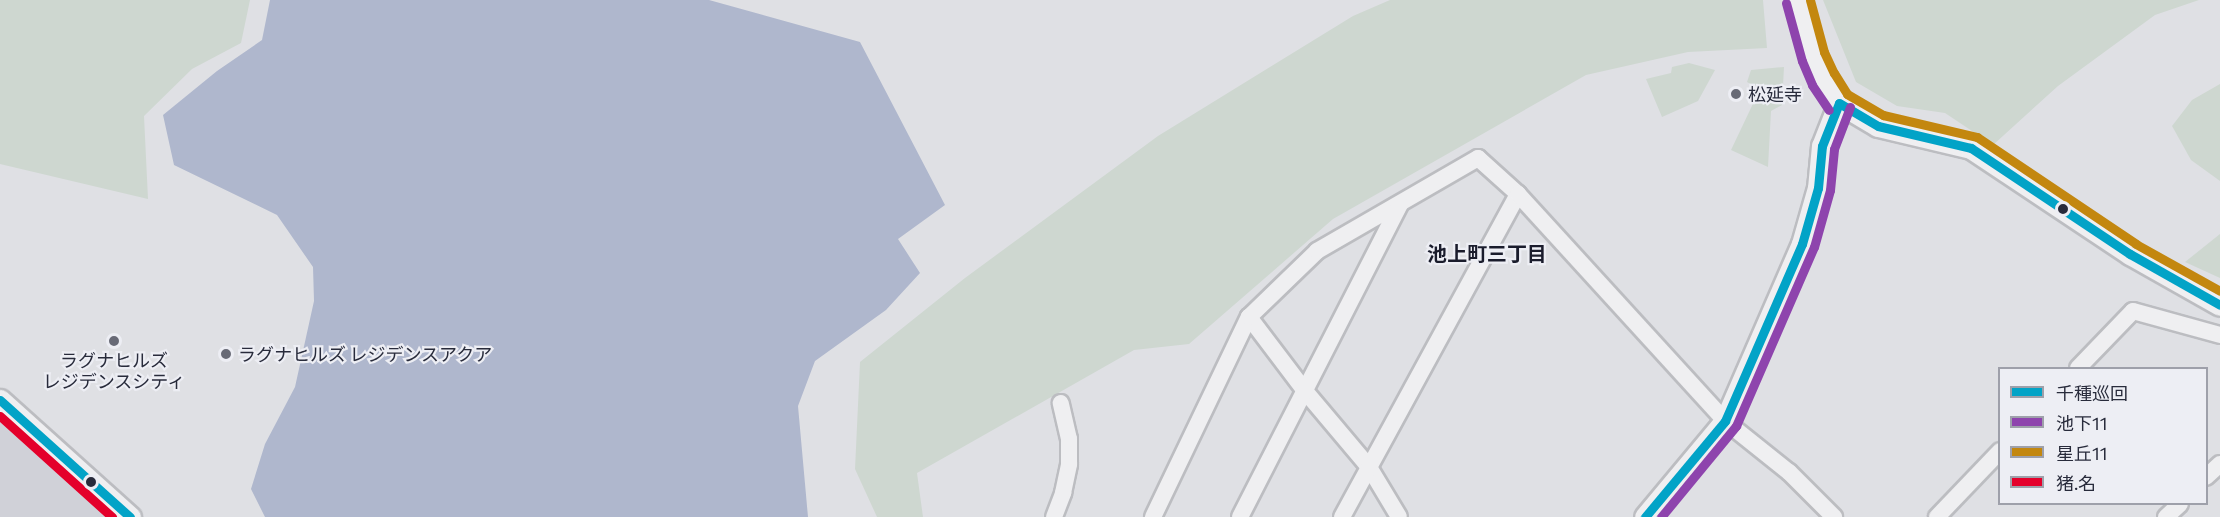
<!DOCTYPE html>
<meta charset="utf-8">
<style>
body{margin:0}
#map{position:relative;width:2220px;height:517px;overflow:hidden;background:#dfe0e4;font-family:Commissioner,"Noto Sans JP",sans-serif}
div>[style]{position:absolute}
.built>*{inset:0;background:#d0d1d8}
.green>*{inset:0;background:#ced7d0}
.water>*{inset:0;background:#afb7cd}
.roads{filter:drop-shadow(2px 0 #bcbdc1) drop-shadow(-2px 0 #bcbdc1) drop-shadow(0 2px #bcbdc1) drop-shadow(0 -2px #bcbdc1)}
.minor>*{height:16px;margin:-8px;padding:0 8px;transform-origin:8px;border-radius:8px;background:#efeff1}
.tertiary>*{height:21px;margin:-10.5px;padding:0 10.5px;transform-origin:10.5px;border-radius:10.5px;background:#efeff1}
.bus-1>*{height:9px;margin:-4.5px;padding:0 4.5px;transform-origin:4.5px;border-radius:4.5px;background:#02a3c7}
.bus-2>*{height:9px;margin:-4.5px;padding:0 4.5px;transform-origin:4.5px;border-radius:4.5px;background:#8e44ad}
.bus-3>*{height:9px;margin:-4.5px;padding:0 4.5px;transform-origin:4.5px;border-radius:4.5px;background:#c3870f}
.bus-4>*{height:9px;margin:-4.5px;padding:0 4.5px;transform-origin:4.5px;border-radius:4.5px;background:#e4002b}
.dots>*{width:16px;height:16px;translate:-50% -50%;box-sizing:border-box;border:3px solid #edeef4;border-radius:50%}
span{translate:-50% -50%;white-space:nowrap;text-align:center;line-height:1.15;-webkit-text-stroke:4.5px #edeef4;paint-order:stroke}
.poi-label{font-size:18px;color:#282b3b}
.left{translate:0 -50%;text-align:left}
.neighbourhood-label{font-size:20px;color:#1a1c2c;font-weight:700}
.legend{position:absolute;left:1998px;top:367px;width:210px;height:138px;box-sizing:border-box;background:#edeef4;border:2px solid #9ea0aa;margin:0;padding:8px 10px;list-style:none;font-size:18px;color:#282b3b}
.legend li{display:flex;align-items:center;gap:12px;height:30px}
.legend b{width:30px;border:2px solid #9ea0aa}
</style>
<div id="map">
<div class="built">
<i style="clip-path:polygon(0 416px,110px 517px,0 517px)"></i>
</div>
<div class="green">
<i style="clip-path:polygon(0 0,250px 0,241px 43px,192px 69px,144px 116px,148px 199px,0 164px)"></i>
<i style="clip-path:polygon(1390px 0,1763px 0,1767px 48px,1688px 52px,1586px 75px,1333px 219px,1189px 344px,1134px 350px,917px 473px,923px 517px,877px 517px,855px 469px,860px 362px,965px 278px,1158px 136px,1353px 16px)"></i>
<i style="clip-path:polygon(1823px 0,2199px 0,2155px 15px,2058px 86px,1993px 145px,1945px 113px,1897px 106px,1856px 82px)"></i>
<i style="clip-path:polygon(1689px 63px,1715px 70px,1698px 101px,1662px 117px,1646px 79px,1671px 73px,1672px 67px)"></i>
<i style="clip-path:polygon(1784px 67px,1782px 105px,1771px 111px,1768px 167px,1731px 150px,1760px 89px,1747px 82px,1751px 70px)"></i>
<i style="clip-path:polygon(2220px 84px,2220px 181px,2191px 160px,2172px 126px,2192px 100px)"></i>
<i style="clip-path:polygon(2220px 234px,2220px 278px,2185px 262px)"></i>
</div>
<div class="water">
<i style="clip-path:polygon(270px 0,709px 0,860px 42px,945px 205px,898px 239px,920px 273px,886px 310px,815px 361px,798px 406px,808px 517px,265px 517px,251px 489px,265px 444px,295px 387px,314px 301px,313px 267px,277px 215px,174px 165px,163px 115px,217px 71px,262px 40px)"></i>
</div>
<div class="roads">
<div class="minor">
<i style="left:1249px;top:317px;width:93px;rotate:52.9deg"></i>
<i style="left:1305px;top:391px;width:99px;rotate:49.9deg"></i>
<i style="left:1369px;top:467px;width:58px;rotate:59deg"></i>
<i style="left:2078px;top:368px;width:79px;rotate:-46deg"></i>
<i style="left:2133px;top:311px;width:90px;rotate:15.4deg"></i>
<i style="left:2206px;top:477px;width:19px;rotate:-43deg"></i>
<i style="left:1054px;top:517px;width:26px;rotate:-69deg"></i>
<i style="left:1063px;top:493px;width:30px;rotate:-78deg"></i>
<i style="left:1069px;top:464px;width:25px;rotate:-90deg"></i>
<i style="left:1069px;top:439px;width:37px;rotate:-103deg"></i>
<i style="left:1153px;top:517px;width:222px;rotate:-64.4deg"></i>
<i style="left:1249px;top:317px;width:95px;rotate:-44.1deg"></i>
<i style="left:1317px;top:251px;width:186px;rotate:-30deg"></i>
<i style="left:1478px;top:158px;width:54px;rotate:42deg"></i>
<i style="left:1240px;top:517px;width:352px;rotate:-62.9deg"></i>
<i style="left:1342px;top:517px;width:368px;rotate:-61.4deg"></i>
<i style="left:1518px;top:194px;width:307px;rotate:47.6deg"></i>
<i style="left:1725px;top:421px;width:82px;rotate:38.6deg"></i>
<i style="left:1789px;top:472px;width:64px;rotate:45deg"></i>
<i style="left:1937px;top:517px;width:91px;rotate:-46.3deg"></i>
<i style="left:2166px;top:517px;width:19px;rotate:-43deg"></i>
</div>
<div class="tertiary">
<i style="left:1798px;top:0;width:58px;rotate:75deg"></i>
<i style="left:1813px;top:56px;width:25px;rotate:67deg"></i>
<i style="left:1823px;top:79px;width:29px;rotate:56deg"></i>
<i style="left:1839px;top:103px;width:45px;rotate:30.5deg"></i>
<i style="left:1878px;top:126px;width:96px;rotate:13.3deg"></i>
<i style="left:1971px;top:148px;width:191px;rotate:33.7deg"></i>
<i style="left:2130px;top:254px;width:103px;rotate:29.5deg"></i>
<i style="left:0;top:400px;width:175px;rotate:42deg"></i>
<i style="left:1645px;top:517px;width:125px;rotate:-50.2deg"></i>
<i style="left:1725px;top:421px;width:193px;rotate:-66.5deg"></i>
<i style="left:1802px;top:244px;width:58px;rotate:-74.1deg"></i>
<i style="left:1818px;top:188px;width:42px;rotate:-84.6deg"></i>
<i style="left:1822px;top:146px;width:46px;rotate:-68.4deg"></i>
</div>
</div>
<div class="bus-1">
<i style="left:1839px;top:103px;width:45px;rotate:30.5deg"></i>
<i style="left:1878px;top:126px;width:96px;rotate:13.3deg"></i>
<i style="left:1971px;top:148px;width:191px;rotate:33.7deg"></i>
<i style="left:2130px;top:254px;width:103px;rotate:29.5deg"></i>
<i style="left:0;top:400px;width:175px;rotate:42deg"></i>
<i style="left:1645px;top:517px;width:125px;rotate:-50.2deg"></i>
<i style="left:1725px;top:421px;width:193px;rotate:-66.5deg"></i>
<i style="left:1802px;top:244px;width:58px;rotate:-74.1deg"></i>
<i style="left:1818px;top:188px;width:42px;rotate:-84.6deg"></i>
<i style="left:1822px;top:146px;width:46px;rotate:-68.4deg"></i>
</div>
<div class="bus-2">
<i style="left:1786px;top:3px;width:60px;rotate:74.6deg"></i>
<i style="left:1802px;top:61px;width:26px;rotate:67deg"></i>
<i style="left:1812px;top:85px;width:30px;rotate:56deg"></i>
<i style="left:1661px;top:517px;width:118px;rotate:-50.5deg"></i>
<i style="left:1736px;top:426px;width:195px;rotate:-66.5deg"></i>
<i style="left:1814px;top:247px;width:59px;rotate:-74.3deg"></i>
<i style="left:1830px;top:190px;width:41px;rotate:-84.4deg"></i>
<i style="left:1834px;top:149px;width:45px;rotate:-69.1deg"></i>
</div>
<div class="bus-3">
<i style="left:1810px;top:0;width:54px;rotate:74.9deg"></i>
<i style="left:1824px;top:52px;width:23px;rotate:65deg"></i>
<i style="left:1834px;top:73px;width:25px;rotate:58deg"></i>
<i style="left:1847px;top:94px;width:42px;rotate:30.3deg"></i>
<i style="left:1883px;top:115px;width:97px;rotate:13.2deg"></i>
<i style="left:1977px;top:137px;width:192px;rotate:33.9deg"></i>
<i style="left:2136px;top:244px;width:96px;rotate:29.2deg"></i>
</div>
<div class="bus-4">
<i style="left:0;top:416px;width:151px;rotate:42deg"></i>
</div>
<div class="dots">
<i style="left:1736px;top:94px;background:#686a76"></i>
<i style="left:2063px;top:209px;background:#282b3b"></i>
<i style="left:114px;top:341px;background:#686a76"></i>
<i style="left:226px;top:354px;background:#686a76"></i>
<i style="left:91px;top:482px;background:#282b3b"></i>
</div>
<div class="poi-label">
<span class="left" style="left:1748px;top:94px">松延寺</span>
<span class="left" style="left:238px;top:354px">ラグナヒルズ レジデンスアクア</span>
<span style="left:114px;top:371px">ラグナヒルズ<br>レジデンスシティ</span>
</div>
<div class="neighbourhood-label">
<span style="left:1487px;top:253px">池上町三丁目</span>
</div>
<ul class="legend">
<li><b style="height:8px;background:#02a3c7"></b>千種巡回</li>
<li><b style="height:8px;background:#8e44ad"></b>池下11</li>
<li><b style="height:8px;background:#c3870f"></b>星丘11</li>
<li><b style="height:8px;background:#e4002b"></b>猪.名</li>
</ul>
</div>
